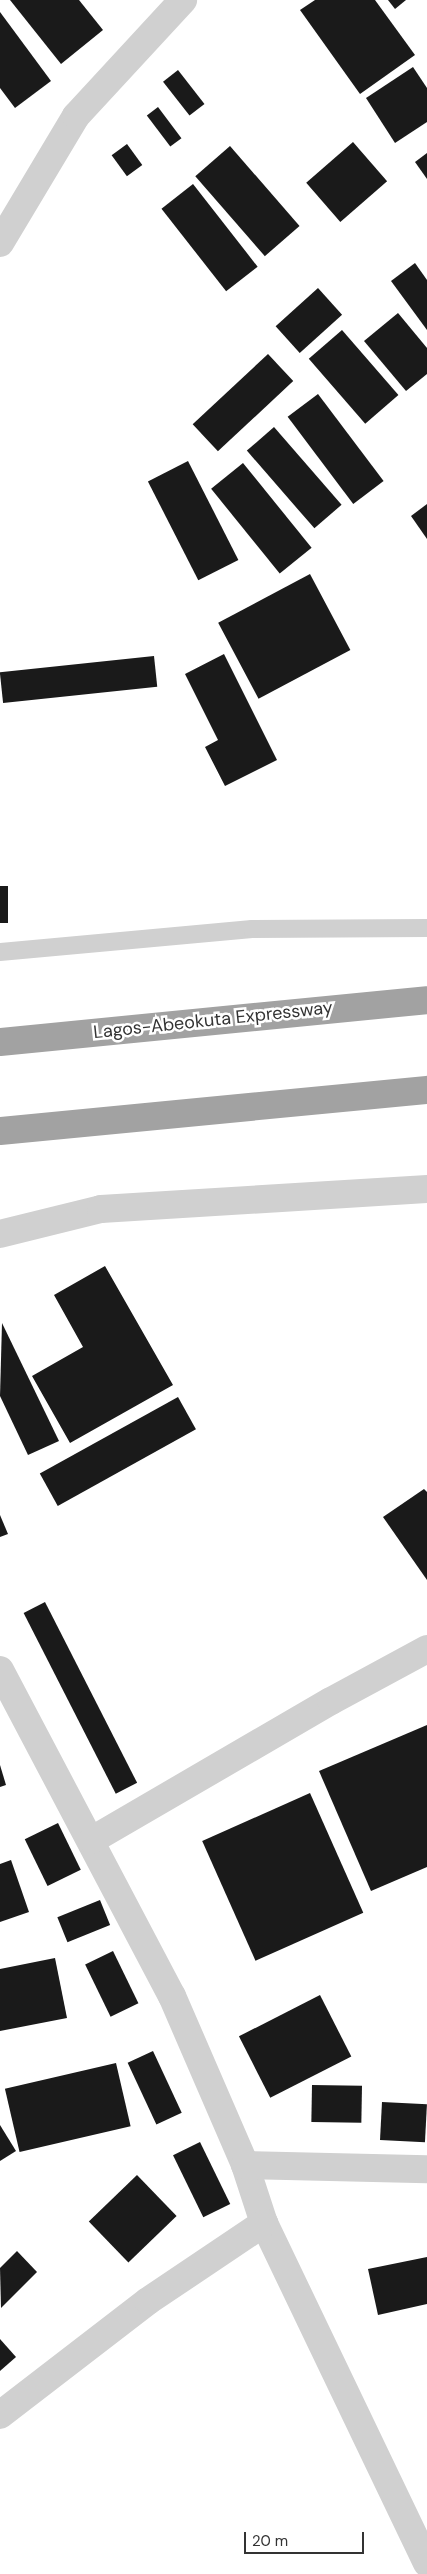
<!DOCTYPE html>
<style>
body{margin:0}
#map{position:relative;width:427px;height:2574px;overflow:hidden;background:#fff;font-family:"DM Sans",sans-serif}
div>[style]{position:absolute}
.building>*{inset:0;background:#1a1a1a;transform-origin:0 0}
.service>*{height:18px;margin:-9px;padding:0 9px;transform-origin:9px;border-radius:9px;background:#d0d0d0}
.minor>*{height:28px;margin:-14px;padding:0 14px;transform-origin:14px;border-radius:14px;background:#d0d0d0}
.trunk>*{height:28px;margin:-14px;padding:0 14px;transform-origin:14px;border-radius:14px;background:#a2a2a2}
span{translate:-50% -50%;white-space:nowrap;text-align:center;line-height:1.15;-webkit-text-stroke:5px #fff;paint-order:stroke}
.street-label{font-size:18px;color:#333}
.scale{position:absolute;left:244px;top:2532px;width:120px;height:22px;box-sizing:border-box;border:2px solid #333;border-top:0;padding-left:6px;font-size:15px;line-height:18px;white-space:nowrap;color:#333;-webkit-text-stroke:4px #fff;paint-order:stroke}
</style>
<div id="map">
<div class="building">
<i style="clip-path:polygon(10px 0,79px 0,103px 30px,61px 64px)"></i>
<i style="clip-path:polygon(315px 0,375px 0,415px 55px,360px 94px,300px 10px)"></i>
<i style="clip-path:polygon(388px 0,406px 0,395px 9px)"></i>
<i style="clip-path:polygon(0 12px,51px 81px,15px 108px,0 88px)"></i>
<i style="clip-path:polygon(413px 67px,427px 88px,427px 122px,395px 143px,366px 98px)"></i>
<i style="left:178px;top:70px;width:43px;height:19px;rotate:52deg"></i>
<i style="left:158px;top:107px;width:39px;height:14px;rotate:53deg"></i>
<i style="left:353px;top:142px;width:52px;height:62px;rotate:49deg"></i>
<i style="left:127px;top:144px;width:26px;height:19px;rotate:54deg"></i>
<i style="left:230px;top:146px;width:106px;height:46px;rotate:49deg"></i>
<i style="clip-path:polygon(427px 153px,427px 179px,415px 162px)"></i>
<i style="left:193px;top:184px;width:105px;height:40px;rotate:52deg"></i>
<i style="clip-path:polygon(415px 263px,427px 280px,427px 330px,391px 281px)"></i>
<i style="left:318px;top:288px;width:36px;height:57px;rotate:48deg"></i>
<i style="clip-path:polygon(398px 313px,427px 348px,427px 374px,406px 391px,364px 341px)"></i>
<i style="left:342px;top:330px;width:86px;height:44px;rotate:49deg"></i>
<i style="left:268px;top:354px;width:37px;height:103px;rotate:47deg"></i>
<i style="left:318px;top:394px;width:109px;height:38px;rotate:53deg"></i>
<i style="left:274px;top:427px;width:103px;height:36px;rotate:49deg"></i>
<i style="left:188px;top:461px;width:111px;height:45px;rotate:63deg"></i>
<i style="left:243px;top:463px;width:109px;height:41px;rotate:51deg"></i>
<i style="clip-path:polygon(427px 504px,427px 539px,411px 516px)"></i>
<i style="left:310px;top:574px;width:86px;height:104px;rotate:62deg"></i>
<i style="clip-path:polygon(224px 654px,277px 760px,225px 786px,205px 747px,218px 740px,185px 674px)"></i>
<i style="left:154px;top:656px;width:31px;height:155px;rotate:84deg"></i>
<i style="left:0;top:886px;width:8px;height:37px"></i>
<i style="clip-path:polygon(105px 1266px,173px 1385px,70px 1443px,32px 1376px,83px 1347px,54px 1295px)"></i>
<i style="clip-path:polygon(2px 1323px,59px 1441px,28px 1455px,0 1396px)"></i>
<i style="left:178px;top:1397px;width:37px;height:158px;rotate:61deg"></i>
<i style="clip-path:polygon(424px 1489px,427px 1492px,427px 1580px,383px 1517px)"></i>
<i style="clip-path:polygon(0 1515px,8px 1534px,0 1537px)"></i>
<i style="left:45px;top:1602px;width:203px;height:24px;rotate:63deg"></i>
<i style="clip-path:polygon(427px 1725px,427px 1867px,371px 1891px,319px 1771px)"></i>
<i style="clip-path:polygon(0 1765px,6px 1785px,0 1787px)"></i>
<i style="left:310px;top:1793px;width:131px;height:118px;rotate:66deg"></i>
<i style="left:58px;top:1823px;width:52px;height:37px;rotate:64deg"></i>
<i style="clip-path:polygon(11px 1860px,29px 1912px,0 1922px,0 1864px)"></i>
<i style="left:100px;top:1900px;width:27px;height:46px;rotate:68deg"></i>
<i style="left:113px;top:1951px;width:58px;height:31px;rotate:64deg"></i>
<i style="clip-path:polygon(55px 1958px,67px 2018px,0 2031px,0 1969px)"></i>
<i style="left:320px;top:1995px;width:69px;height:91px;rotate:63deg"></i>
<i style="left:153px;top:2051px;width:68px;height:28px;rotate:65deg"></i>
<i style="left:116px;top:2063px;width:65px;height:114px;rotate:77deg"></i>
<i style="left:312px;top:2085px;width:50px;height:37px;rotate:1deg"></i>
<i style="left:382px;top:2102px;width:45px;height:38px;rotate:3deg"></i>
<i style="clip-path:polygon(0 2125px,16px 2151px,0 2161px)"></i>
<i style="left:200px;top:2142px;width:69px;height:30px;rotate:64deg"></i>
<i style="left:137px;top:2175px;width:57px;height:67px;rotate:46deg"></i>
<i style="clip-path:polygon(17px 2251px,37px 2272px,1px 2308px,0 2268px)"></i>
<i style="clip-path:polygon(427px 2257px,427px 2304px,378px 2315px,368px 2269px)"></i>
<i style="clip-path:polygon(0 2339px,16px 2357px,0 2371px)"></i>
</div>
<div class="service">
<i style="left:0;top:952px;width:253px;rotate:-5.2deg"></i>
<i style="left:252px;top:929px;width:175px;rotate:-0.3deg"></i>
</div>
<div class="minor">
<i style="left:0;top:243px;width:148px;rotate:-59.1deg"></i>
<i style="left:76px;top:116px;width:158px;rotate:-47.3deg"></i>
<i style="left:0;top:1234px;width:104px;rotate:-13.9deg"></i>
<i style="left:101px;top:1209px;width:327px;rotate:-3.5deg"></i>
<i style="left:0;top:1670px;width:369px;rotate:62.2deg"></i>
<i style="left:172px;top:1996px;width:184px;rotate:66.6deg"></i>
<i style="left:245px;top:2165px;width:61px;rotate:71.9deg"></i>
<i style="left:264px;top:2223px;width:377px;rotate:64.4deg"></i>
<i style="left:92px;top:1840px;width:276px;rotate:-30.2deg"></i>
<i style="left:331px;top:1701px;width:109px;rotate:-28.4deg"></i>
<i style="left:245px;top:2165px;width:182px;rotate:1.3deg"></i>
<i style="left:0;top:2415px;width:187px;rotate:-37.6deg"></i>
<i style="left:148px;top:2301px;width:140px;rotate:-33.9deg"></i>
</div>
<div class="trunk">
<i style="left:0;top:1042px;width:429px;rotate:-5.6deg"></i>
<i style="left:0;top:1131px;width:429px;rotate:-5.5deg"></i>
</div>
<div class="street-label">
<span style="left:213px;top:1020px;rotate:-6deg">Lagos-Abeokuta Expressway</span>
</div>
<div class="scale">20 m</div>
</div>
